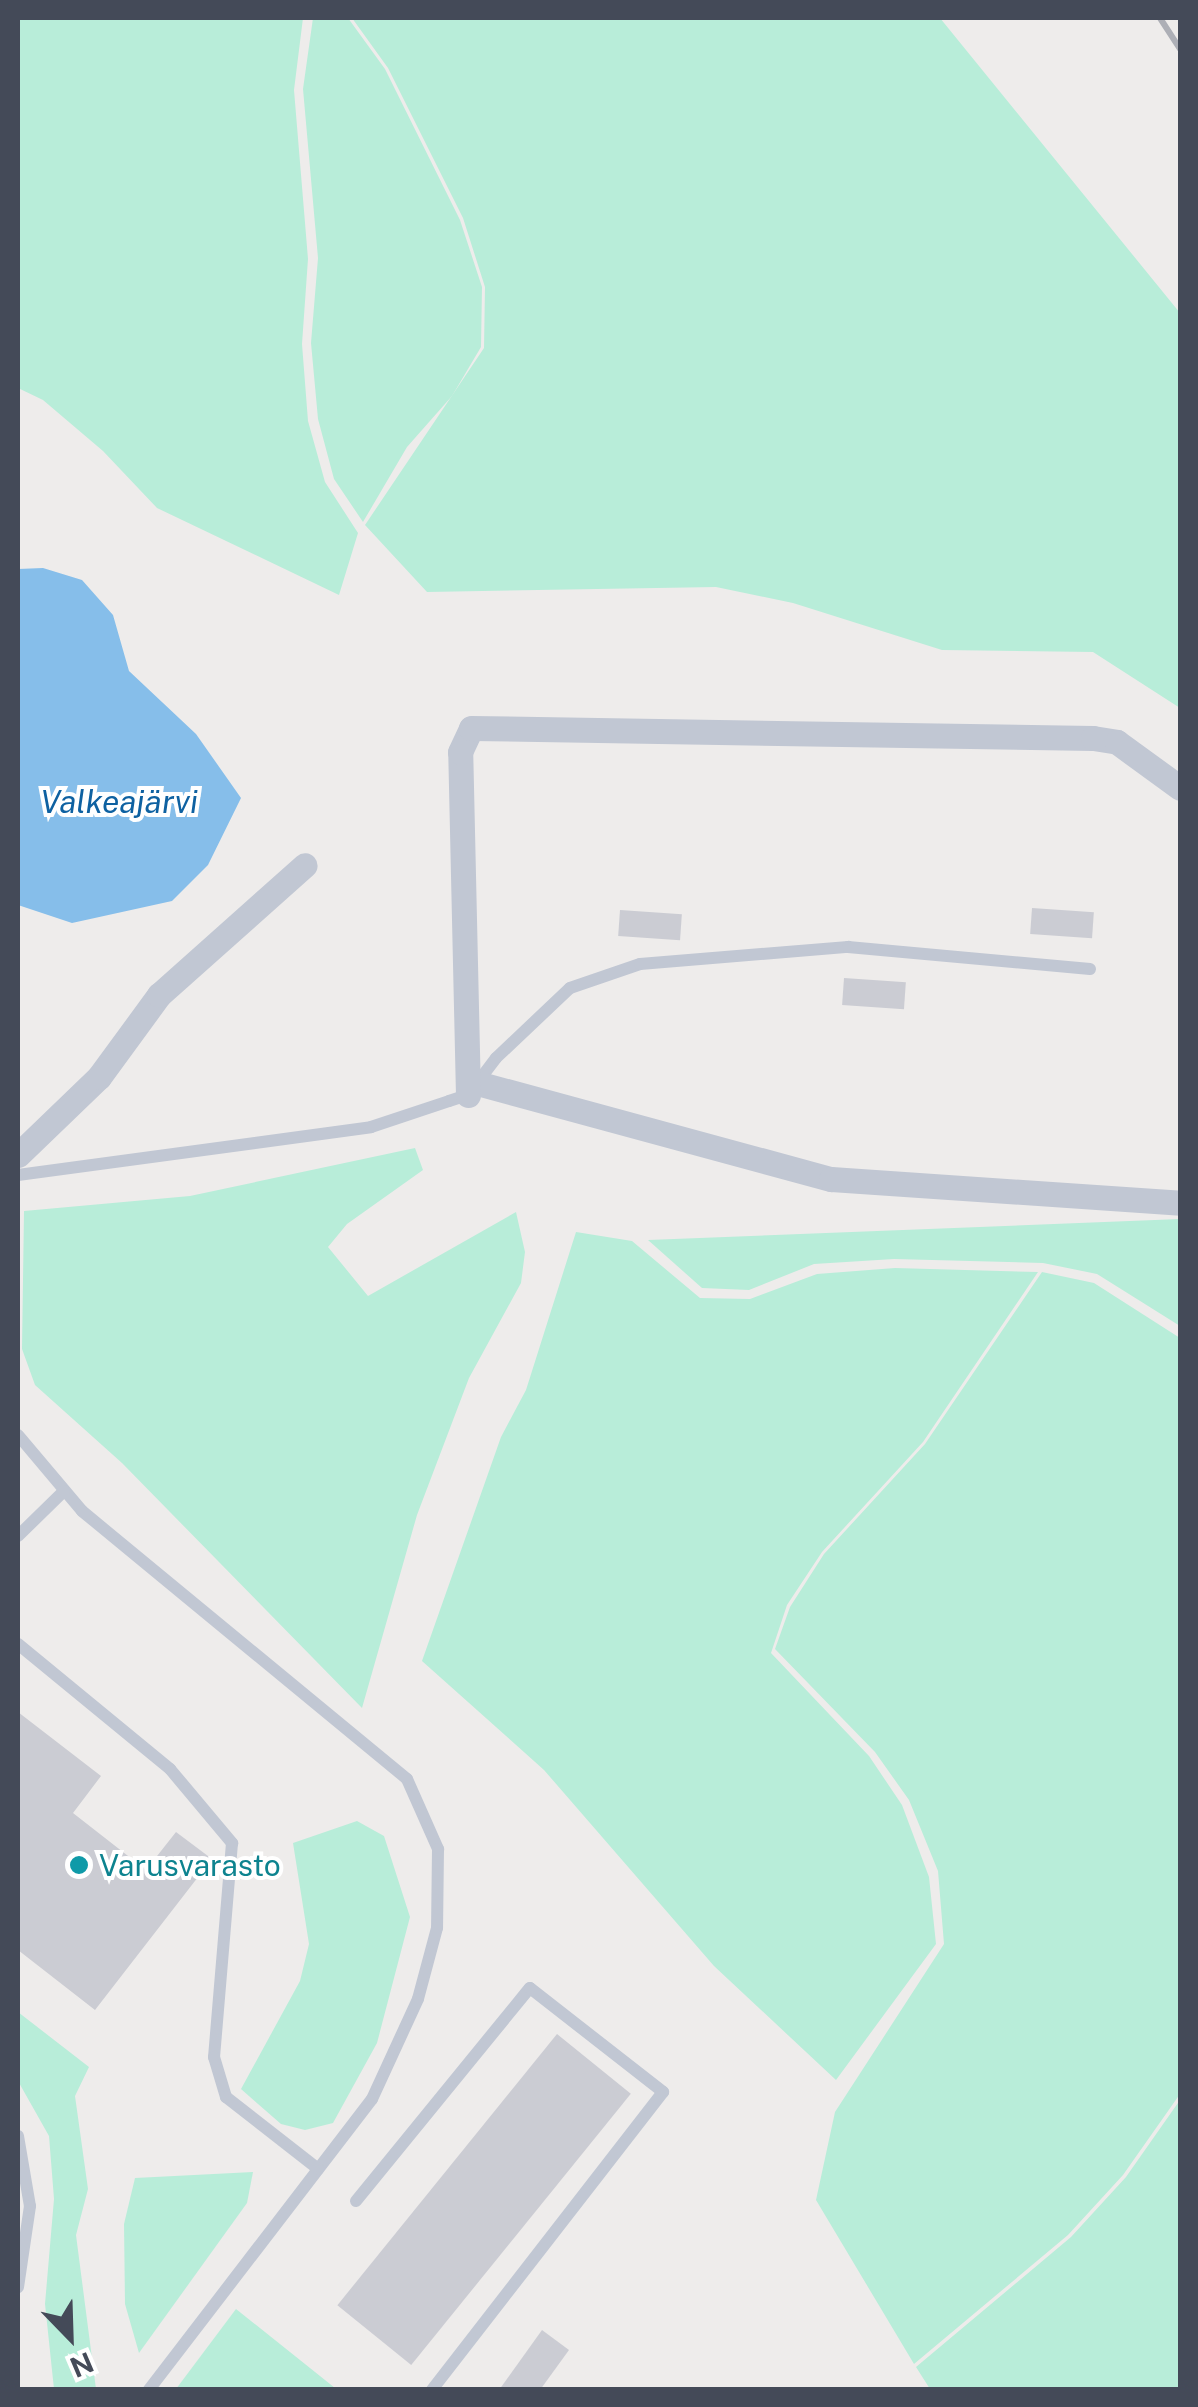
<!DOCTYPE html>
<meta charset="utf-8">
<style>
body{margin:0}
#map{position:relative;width:1198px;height:2407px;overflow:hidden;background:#eeeceb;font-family:"Public Sans",sans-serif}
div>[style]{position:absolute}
.green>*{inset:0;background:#b8edd9}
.water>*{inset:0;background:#86beea}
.building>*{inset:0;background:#cbccd3;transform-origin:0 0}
.lane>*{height:12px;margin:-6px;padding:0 6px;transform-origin:6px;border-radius:6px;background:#c1c7d3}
.street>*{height:25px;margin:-12.5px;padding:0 12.5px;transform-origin:12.5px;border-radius:12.5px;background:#c1c7d3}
.rail>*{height:6px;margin:-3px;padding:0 3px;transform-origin:3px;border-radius:3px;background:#adafb6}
.dots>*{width:28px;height:28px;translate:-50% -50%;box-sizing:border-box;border:5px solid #fff;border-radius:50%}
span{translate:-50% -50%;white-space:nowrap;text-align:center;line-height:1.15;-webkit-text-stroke:8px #fff;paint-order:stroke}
.culture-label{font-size:30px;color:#0d838f}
.left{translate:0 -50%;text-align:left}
.water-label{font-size:32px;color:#0e61a1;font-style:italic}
.frame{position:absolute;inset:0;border:20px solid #444a58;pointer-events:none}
.north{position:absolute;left:20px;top:2287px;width:100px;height:100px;-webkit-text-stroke:8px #fff;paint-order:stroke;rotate:157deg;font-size:28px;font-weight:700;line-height:40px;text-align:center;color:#444a58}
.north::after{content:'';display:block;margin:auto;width:35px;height:45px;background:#444a58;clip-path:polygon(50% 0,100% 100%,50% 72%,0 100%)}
</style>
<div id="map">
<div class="green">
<i style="clip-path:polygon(18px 18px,303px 18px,294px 90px,308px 259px,302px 344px,308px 421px,325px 482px,358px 533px,339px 595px,157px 508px,103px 451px,43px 400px,18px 388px)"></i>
<i style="clip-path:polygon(313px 18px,348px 18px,385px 69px,460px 220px,482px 287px,481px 347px,452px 396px,407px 447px,363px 522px,334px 479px,318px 419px,311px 343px,318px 258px,303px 89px)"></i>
<i style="clip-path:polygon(352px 18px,940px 18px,1180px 313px,1180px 708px,1093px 652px,942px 650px,793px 603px,716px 587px,427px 592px,365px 525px,484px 348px,485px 287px,463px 218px,388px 68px)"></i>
<i style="clip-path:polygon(415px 1148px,423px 1170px,347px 1224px,328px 1247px,368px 1296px,516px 1212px,525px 1252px,521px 1283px,469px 1378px,417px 1515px,362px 1708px,122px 1463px,35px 1385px,22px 1349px,24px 1211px,190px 1196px)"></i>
<i style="clip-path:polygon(1180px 1219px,1180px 1326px,1097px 1274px,1043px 1263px,894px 1259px,814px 1264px,749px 1290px,702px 1288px,648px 1240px)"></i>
<i style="clip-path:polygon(576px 1232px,632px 1241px,700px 1298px,750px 1299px,817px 1274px,895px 1268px,1038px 1272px,923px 1442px,822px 1552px,787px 1605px,771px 1653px,869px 1756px,902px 1805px,929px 1877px,936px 1944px,836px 2080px,714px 1966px,544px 1770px,422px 1661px,501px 1437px,526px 1390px)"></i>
<i style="clip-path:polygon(1042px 1272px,1094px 1283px,1180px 1338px,1180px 2094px,1123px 2175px,1068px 2235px,914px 2364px,816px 2200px,835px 2112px,944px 1944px,938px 1871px,909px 1800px,875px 1752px,775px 1649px,790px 1607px,824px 1554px,925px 1444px)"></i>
<i style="clip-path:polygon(357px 1821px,384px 1836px,410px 1917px,377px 2043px,333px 2123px,305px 2130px,281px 2124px,241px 2089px,300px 1981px,309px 1944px,293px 1843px)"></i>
<i style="clip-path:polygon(18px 2012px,89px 2067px,75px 2096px,88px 2189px,76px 2235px,96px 2389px,54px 2389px,45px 2304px,54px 2199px,49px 2136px,18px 2081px)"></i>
<i style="clip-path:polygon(1180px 2100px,1180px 2389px,930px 2389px,916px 2367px,1071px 2237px,1126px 2177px)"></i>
<i style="clip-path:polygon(253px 2172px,247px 2203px,139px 2353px,125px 2304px,124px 2224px,135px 2178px)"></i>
<i style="clip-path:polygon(236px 2309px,335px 2388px,337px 2389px,176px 2389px)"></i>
</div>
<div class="water">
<i style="clip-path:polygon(43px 568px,82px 580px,113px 615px,129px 671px,196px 734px,241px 798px,208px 865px,172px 901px,72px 923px,18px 905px,18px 569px)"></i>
</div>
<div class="building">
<i style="left:1032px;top:908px;width:62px;height:26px;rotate:4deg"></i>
<i style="left:620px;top:910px;width:62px;height:26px;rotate:4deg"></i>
<i style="left:844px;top:978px;width:62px;height:27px;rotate:4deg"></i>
<i style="clip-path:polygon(18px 1712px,101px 1776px,73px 1813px,146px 1870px,176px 1832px,212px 1859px,95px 2010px,18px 1950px)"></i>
<i style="left:557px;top:2034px;width:95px;height:349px;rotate:39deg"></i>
<i style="clip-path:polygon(542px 2330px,569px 2350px,540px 2390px,499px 2390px)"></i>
</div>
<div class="lane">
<i style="left:18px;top:1175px;width:356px;rotate:-7.7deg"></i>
<i style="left:371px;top:1127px;width:82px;rotate:-18.4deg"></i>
<i style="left:449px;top:1101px;width:20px;rotate:-18deg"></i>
<i style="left:468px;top:1095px;width:46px;rotate:-52.9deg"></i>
<i style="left:496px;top:1058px;width:102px;rotate:-43.4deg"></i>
<i style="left:570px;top:988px;width:74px;rotate:-18.9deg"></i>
<i style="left:640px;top:964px;width:209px;rotate:-4.7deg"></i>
<i style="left:848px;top:947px;width:243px;rotate:5.2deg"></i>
<i style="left:18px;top:1435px;width:99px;rotate:49.9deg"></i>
<i style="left:82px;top:1511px;width:421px;rotate:39.5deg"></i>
<i style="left:407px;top:1779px;width:77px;rotate:66.1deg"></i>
<i style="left:438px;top:1849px;width:79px;rotate:90.7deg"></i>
<i style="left:437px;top:1928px;width:73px;rotate:105deg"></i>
<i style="left:418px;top:1999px;width:110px;rotate:114.7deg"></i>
<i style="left:372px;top:2099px;width:367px;rotate:127.5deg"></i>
<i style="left:18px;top:1536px;width:64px;rotate:-44.4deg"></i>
<i style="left:18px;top:1644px;width:197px;rotate:39.4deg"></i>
<i style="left:170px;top:1769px;width:97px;rotate:50deg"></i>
<i style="left:232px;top:1843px;width:215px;rotate:94.8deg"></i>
<i style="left:214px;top:2057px;width:42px;rotate:73.3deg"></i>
<i style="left:226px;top:2097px;width:117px;rotate:38deg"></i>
<i style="left:18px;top:2136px;width:71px;rotate:80.3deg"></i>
<i style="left:30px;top:2206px;width:82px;rotate:98.4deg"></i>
<i style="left:356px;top:2201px;width:275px;rotate:-50.8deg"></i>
<i style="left:530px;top:1988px;width:169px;rotate:38deg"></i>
<i style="left:663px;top:2092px;width:377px;rotate:127.8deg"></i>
</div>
<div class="street">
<i style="left:477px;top:1083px;width:367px;rotate:15.2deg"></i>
<i style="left:831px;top:1179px;width:350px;rotate:3.9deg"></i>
<i style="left:468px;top:1095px;width:343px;rotate:-91.3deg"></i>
<i style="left:460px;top:752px;width:26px;rotate:-65deg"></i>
<i style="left:471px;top:728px;width:622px;rotate:0.92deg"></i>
<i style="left:1093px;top:738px;width:24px;rotate:9deg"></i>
<i style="left:1117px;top:742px;width:78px;rotate:36.1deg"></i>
<i style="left:18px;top:1155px;width:112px;rotate:-43.9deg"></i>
<i style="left:99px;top:1077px;width:102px;rotate:-53.8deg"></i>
<i style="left:159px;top:995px;width:195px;rotate:-41.7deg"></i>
</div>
<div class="rail">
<i style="left:1160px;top:18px;width:37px;rotate:57deg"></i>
</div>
<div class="dots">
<i style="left:79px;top:1865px;background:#0f9aa8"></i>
</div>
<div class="culture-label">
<span class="left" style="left:99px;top:1865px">Varusvarasto</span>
</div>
<div class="water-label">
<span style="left:119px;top:802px">Valkeajärvi</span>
</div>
<div class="frame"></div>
<div class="north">N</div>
</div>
